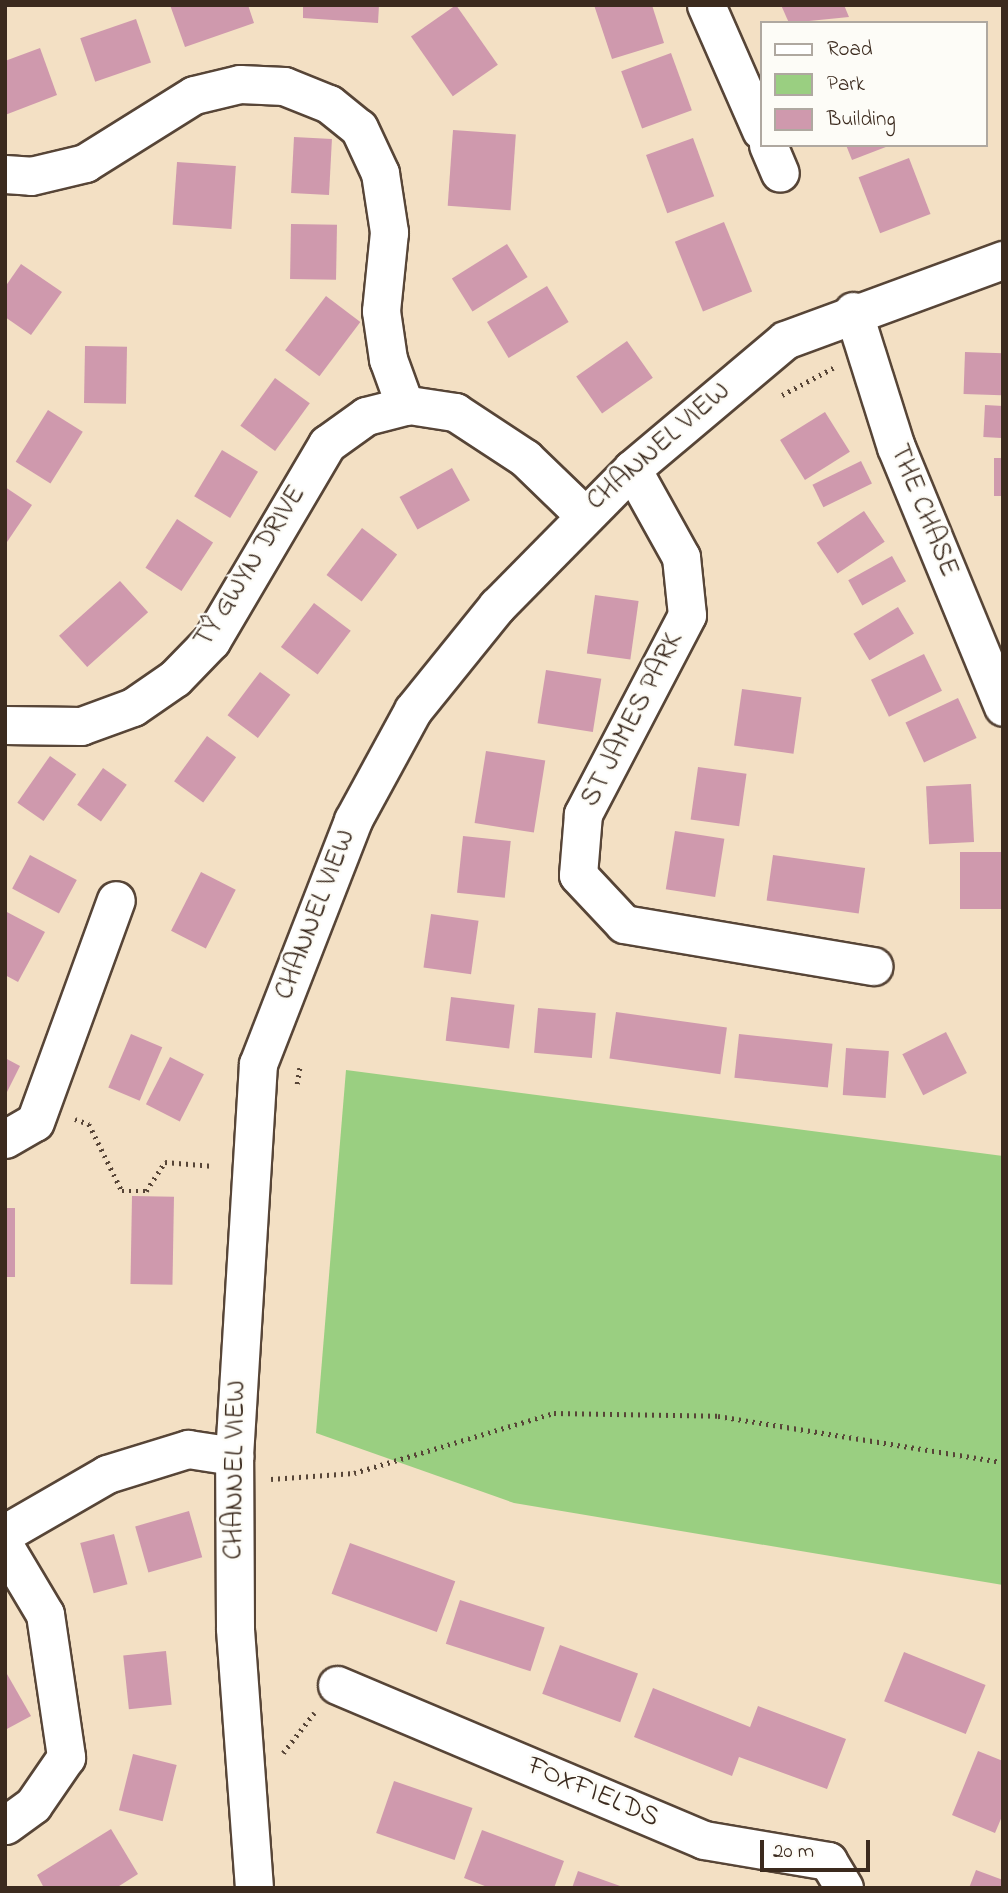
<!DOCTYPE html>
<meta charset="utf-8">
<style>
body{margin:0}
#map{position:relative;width:1008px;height:1893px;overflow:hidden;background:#f3e0c4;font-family:"Indie Flower",sans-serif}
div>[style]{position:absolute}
.green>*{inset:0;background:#9acf81}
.building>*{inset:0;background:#cf99ad;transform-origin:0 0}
.path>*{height:4.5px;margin-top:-2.25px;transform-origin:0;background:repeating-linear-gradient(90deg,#574537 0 2px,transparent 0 7px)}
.roads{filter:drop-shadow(2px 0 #574537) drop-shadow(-2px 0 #574537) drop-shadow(0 2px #574537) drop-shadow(0 -2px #574537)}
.minor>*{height:37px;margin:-18.5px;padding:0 18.5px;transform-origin:18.5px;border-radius:18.5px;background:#fff}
span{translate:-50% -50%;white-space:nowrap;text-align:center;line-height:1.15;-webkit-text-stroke:5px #fdfcf7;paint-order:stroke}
.street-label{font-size:28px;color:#3b2a1e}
.frame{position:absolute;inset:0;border:7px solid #3b2a1e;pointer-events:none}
.legend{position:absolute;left:760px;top:21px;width:228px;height:126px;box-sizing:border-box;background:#fdfcf7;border:2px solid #afa8a0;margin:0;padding:9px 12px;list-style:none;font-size:21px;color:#3b2a1e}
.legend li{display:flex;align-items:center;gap:14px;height:35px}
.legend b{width:35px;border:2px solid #afa8a0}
.scale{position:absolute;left:760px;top:1840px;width:110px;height:32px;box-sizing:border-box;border:4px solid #3b2a1e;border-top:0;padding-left:9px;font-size:21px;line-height:24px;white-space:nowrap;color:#3b2a1e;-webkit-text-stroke:5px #fdfcf7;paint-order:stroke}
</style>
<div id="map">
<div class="green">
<i style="clip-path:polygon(346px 1070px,1003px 1156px,1003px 1585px,514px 1503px,316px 1433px)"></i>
</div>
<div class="building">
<i style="clip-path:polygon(170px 5px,248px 5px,254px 23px,185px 47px)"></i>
<i style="clip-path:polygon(303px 5px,379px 5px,378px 23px,303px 18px)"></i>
<i style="left:456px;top:5px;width:73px;height:55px;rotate:55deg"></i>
<i style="clip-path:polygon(594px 5px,652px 5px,664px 43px,612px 59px)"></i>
<i style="clip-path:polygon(781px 5px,844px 5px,849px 17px,789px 23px)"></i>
<i style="left:136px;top:19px;width:46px;height:59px;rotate:71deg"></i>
<i style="clip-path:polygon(40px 48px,57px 95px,5px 115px,5px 61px)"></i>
<i style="left:671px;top:53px;width:61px;height:53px;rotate:70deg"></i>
<i style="left:453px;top:130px;width:63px;height:76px;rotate:4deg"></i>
<i style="left:294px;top:137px;width:38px;height:56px;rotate:3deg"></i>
<i style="left:693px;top:138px;width:62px;height:50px;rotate:70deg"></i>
<i style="clip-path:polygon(846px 145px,891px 145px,852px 160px)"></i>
<i style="left:909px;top:158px;width:60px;height:54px;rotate:69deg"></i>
<i style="left:177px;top:162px;width:59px;height:63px;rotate:4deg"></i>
<i style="left:724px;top:222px;width:75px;height:53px;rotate:68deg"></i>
<i style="left:291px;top:224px;width:46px;height:55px;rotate:1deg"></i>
<i style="left:507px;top:244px;width:39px;height:65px;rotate:58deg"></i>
<i style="clip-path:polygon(21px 264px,62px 292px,31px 335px,5px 317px,5px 287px)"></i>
<i style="left:547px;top:286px;width:42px;height:70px;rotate:59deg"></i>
<i style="left:326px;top:296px;width:43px;height:68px;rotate:37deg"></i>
<i style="left:627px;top:341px;width:45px;height:62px;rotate:55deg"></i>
<i style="left:85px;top:346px;width:42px;height:57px;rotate:1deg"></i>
<i style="left:965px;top:352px;width:38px;height:42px;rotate:2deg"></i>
<i style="left:275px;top:378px;width:43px;height:59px;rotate:36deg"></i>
<i style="left:985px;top:405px;width:18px;height:32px;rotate:3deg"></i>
<i style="left:48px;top:410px;width:41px;height:61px;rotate:32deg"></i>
<i style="left:825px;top:412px;width:47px;height:53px;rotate:58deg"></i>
<i style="left:222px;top:450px;width:42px;height:54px;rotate:31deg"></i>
<i style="left:994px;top:458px;width:9px;height:38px"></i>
<i style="left:861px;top:461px;width:25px;height:54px;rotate:64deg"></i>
<i style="left:452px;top:468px;width:37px;height:60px;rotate:61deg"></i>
<i style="clip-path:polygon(5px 487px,32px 505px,5px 545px)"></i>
<i style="left:864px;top:511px;width:37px;height:57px;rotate:56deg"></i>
<i style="left:177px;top:519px;width:43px;height:58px;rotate:33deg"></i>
<i style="left:362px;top:528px;width:44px;height:59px;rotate:37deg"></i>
<i style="left:892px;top:556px;width:29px;height:50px;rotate:61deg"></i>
<i style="left:120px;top:581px;width:42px;height:82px;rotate:48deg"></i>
<i style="left:595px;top:595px;width:44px;height:59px;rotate:8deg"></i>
<i style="left:314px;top:603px;width:46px;height:55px;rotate:37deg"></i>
<i style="left:898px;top:607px;width:31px;height:52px;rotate:59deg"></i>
<i style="left:924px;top:654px;width:41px;height:59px;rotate:64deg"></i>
<i style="left:546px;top:670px;width:56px;height:54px;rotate:9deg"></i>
<i style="left:260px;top:672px;width:38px;height:54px;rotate:37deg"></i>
<i style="left:742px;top:689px;width:60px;height:57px;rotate:8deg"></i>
<i style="left:958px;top:698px;width:44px;height:58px;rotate:65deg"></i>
<i style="left:207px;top:736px;width:36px;height:56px;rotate:36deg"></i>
<i style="left:486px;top:751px;width:60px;height:73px;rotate:9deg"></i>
<i style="left:50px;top:756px;width:32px;height:57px;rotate:35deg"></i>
<i style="left:698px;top:767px;width:49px;height:53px;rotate:8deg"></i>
<i style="left:103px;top:768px;width:29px;height:45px;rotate:35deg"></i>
<i style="left:971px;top:784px;width:58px;height:45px;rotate:87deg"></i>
<i style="left:675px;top:831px;width:50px;height:59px;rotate:9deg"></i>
<i style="left:463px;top:836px;width:48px;height:57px;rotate:6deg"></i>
<i style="left:1003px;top:852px;width:57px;height:43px;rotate:90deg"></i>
<i style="left:30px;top:855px;width:53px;height:38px;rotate:28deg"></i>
<i style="left:773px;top:855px;width:93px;height:46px;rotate:8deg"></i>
<i style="left:201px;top:872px;width:39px;height:66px;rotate:27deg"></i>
<i style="clip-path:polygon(5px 911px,45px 932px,18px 982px,5px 975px)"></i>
<i style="left:431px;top:914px;width:48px;height:54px;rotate:8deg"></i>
<i style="left:451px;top:997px;width:64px;height:44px;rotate:7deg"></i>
<i style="left:538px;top:1008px;width:58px;height:45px;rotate:5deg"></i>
<i style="left:616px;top:1012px;width:112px;height:47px;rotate:8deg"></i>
<i style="left:946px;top:1032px;width:46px;height:49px;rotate:63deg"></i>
<i style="left:131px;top:1034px;width:34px;height:58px;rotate:23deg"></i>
<i style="left:739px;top:1034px;width:94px;height:44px;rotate:6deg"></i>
<i style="left:846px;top:1048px;width:43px;height:47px;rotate:4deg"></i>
<i style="left:170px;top:1057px;width:38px;height:53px;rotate:27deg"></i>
<i style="clip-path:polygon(5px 1058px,20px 1066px,5px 1096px)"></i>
<i style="left:132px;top:1196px;width:42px;height:88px;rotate:1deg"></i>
<i style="left:5px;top:1208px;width:10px;height:69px"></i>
<i style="left:189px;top:1511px;width:48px;height:56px;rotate:74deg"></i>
<i style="left:114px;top:1534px;width:52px;height:35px;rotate:75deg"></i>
<i style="left:350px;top:1543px;width:112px;height:54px;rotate:20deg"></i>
<i style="left:460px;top:1600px;width:89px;height:46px;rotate:18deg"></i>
<i style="left:560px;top:1645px;width:83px;height:52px;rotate:20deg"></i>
<i style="left:166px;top:1651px;width:54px;height:43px;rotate:84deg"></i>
<i style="left:904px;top:1652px;width:88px;height:53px;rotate:22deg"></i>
<i style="clip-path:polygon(7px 1674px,31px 1716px,5px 1730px,5px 1675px)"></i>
<i style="clip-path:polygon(653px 1688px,750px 1727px,758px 1706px,846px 1739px,827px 1789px,739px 1757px,732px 1776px,634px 1737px)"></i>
<i style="clip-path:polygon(978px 1751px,1003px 1761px,1003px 1814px,995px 1833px,952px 1815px)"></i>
<i style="left:133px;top:1754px;width:45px;height:58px;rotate:14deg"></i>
<i style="left:394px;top:1781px;width:83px;height:55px;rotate:19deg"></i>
<i style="clip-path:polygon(111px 1829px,138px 1874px,116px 1888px,44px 1888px,37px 1875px)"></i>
<i style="clip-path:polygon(482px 1830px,564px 1861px,554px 1888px,490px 1888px,464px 1878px)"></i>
<i style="clip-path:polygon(976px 1870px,1003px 1880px,1003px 1888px,969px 1888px)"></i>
<i style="clip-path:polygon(578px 1871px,623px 1887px,623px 1888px,572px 1888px)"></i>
</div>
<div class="path">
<i style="left:782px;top:395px;width:58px;rotate:-27.9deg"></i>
<i style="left:297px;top:1084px;width:18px;rotate:-81deg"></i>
<i style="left:75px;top:1119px;width:15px;rotate:20deg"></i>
<i style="left:89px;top:1124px;width:75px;rotate:63.8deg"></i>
<i style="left:122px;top:1191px;width:24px"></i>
<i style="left:146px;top:1191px;width:35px;rotate:-57deg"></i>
<i style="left:165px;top:1162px;width:49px;rotate:4.7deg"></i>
<i style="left:271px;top:1479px;width:83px;rotate:-4.1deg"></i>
<i style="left:354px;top:1473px;width:209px;rotate:-16.7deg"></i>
<i style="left:554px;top:1413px;width:164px;rotate:1deg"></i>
<i style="left:718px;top:1416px;width:289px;rotate:9.2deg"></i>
<i style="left:283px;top:1753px;width:51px;rotate:-52.2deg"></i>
</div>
<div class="roads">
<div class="minor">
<i style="left:706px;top:5px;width:137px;rotate:66.3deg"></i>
<i style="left:768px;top:145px;width:30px;rotate:67deg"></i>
<i style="left:5px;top:174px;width:26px;rotate:4deg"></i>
<i style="left:31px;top:176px;width:56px;rotate:-13.5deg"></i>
<i style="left:85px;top:163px;width:128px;rotate:-32deg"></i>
<i style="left:194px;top:95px;width:47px;rotate:-13.4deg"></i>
<i style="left:240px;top:84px;width:44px;rotate:2.6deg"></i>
<i style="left:284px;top:86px;width:48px;rotate:21.8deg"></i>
<i style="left:329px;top:104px;width:38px;rotate:39deg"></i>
<i style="left:359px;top:128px;width:50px;rotate:65deg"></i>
<i style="left:380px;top:173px;width:60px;rotate:81.3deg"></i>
<i style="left:389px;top:232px;width:79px;rotate:95.8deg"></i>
<i style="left:381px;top:311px;width:49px;rotate:81.7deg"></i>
<i style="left:388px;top:359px;width:50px;rotate:70.1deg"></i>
<i style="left:853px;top:311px;width:143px;rotate:72.5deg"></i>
<i style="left:896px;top:447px;width:281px;rotate:67.6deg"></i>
<i style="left:632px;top:469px;width:101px;rotate:60.9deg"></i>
<i style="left:681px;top:557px;width:58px;rotate:84.1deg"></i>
<i style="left:687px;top:615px;width:225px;rotate:117.6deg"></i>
<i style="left:583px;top:814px;width:61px;rotate:94.7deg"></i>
<i style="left:578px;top:875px;width:67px;rotate:46.8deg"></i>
<i style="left:624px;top:924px;width:253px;rotate:9.6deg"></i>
<i style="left:5px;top:725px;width:76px;rotate:0.8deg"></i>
<i style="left:81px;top:726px;width:55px;rotate:-20.1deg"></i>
<i style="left:133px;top:707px;width:51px;rotate:-34.6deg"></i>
<i style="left:175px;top:678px;width:52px;rotate:-45.8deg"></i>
<i style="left:211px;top:641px;width:229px;rotate:-59.5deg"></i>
<i style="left:327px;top:444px;width:48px;rotate:-35.7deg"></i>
<i style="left:366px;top:416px;width:44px;rotate:-14.3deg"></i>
<i style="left:409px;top:405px;width:47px;rotate:8.7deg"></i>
<i style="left:455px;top:412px;width:84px;rotate:33.3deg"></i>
<i style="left:525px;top:458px;width:79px;rotate:44deg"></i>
<i style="left:5px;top:1139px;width:34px;rotate:-30deg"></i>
<i style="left:35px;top:1122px;width:236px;rotate:-70deg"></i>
<i style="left:5px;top:1533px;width:118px;rotate:-30deg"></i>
<i style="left:107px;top:1474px;width:85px;rotate:-17.2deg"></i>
<i style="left:188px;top:1449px;width:47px;rotate:8.7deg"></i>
<i style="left:5px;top:1547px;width:78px;rotate:59.2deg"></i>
<i style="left:45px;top:1614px;width:145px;rotate:81.6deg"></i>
<i style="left:66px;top:1757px;width:58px;rotate:124.5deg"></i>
<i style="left:33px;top:1805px;width:34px;rotate:144deg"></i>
<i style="left:337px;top:1685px;width:398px;rotate:22.9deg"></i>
<i style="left:704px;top:1840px;width:126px;rotate:9.6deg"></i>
<i style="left:828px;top:1861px;width:31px;rotate:59deg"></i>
<i style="left:254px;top:1888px;width:261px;rotate:-94.2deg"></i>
<i style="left:235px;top:1628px;width:172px;rotate:-90.3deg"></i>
<i style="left:234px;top:1456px;width:393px;rotate:-86.5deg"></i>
<i style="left:258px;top:1064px;width:262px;rotate:-68.7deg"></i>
<i style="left:353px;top:820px;width:125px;rotate:-61.4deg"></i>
<i style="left:413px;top:710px;width:134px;rotate:-51.1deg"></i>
<i style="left:497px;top:606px;width:192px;rotate:-45.4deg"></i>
<i style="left:632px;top:469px;width:200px;rotate:-40.1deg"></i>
<i style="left:785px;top:340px;width:232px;rotate:-20.2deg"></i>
</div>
</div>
<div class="street-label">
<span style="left:659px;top:447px;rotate:-41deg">CHANNEL VIEW</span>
<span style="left:923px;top:511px;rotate:68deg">THE CHASE</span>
<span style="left:251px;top:567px;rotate:-58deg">TŶ GWYN DRIVE</span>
<span style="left:633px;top:720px;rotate:-63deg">ST JAMES PARK</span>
<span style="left:316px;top:915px;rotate:-69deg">CHANNEL VIEW</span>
<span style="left:236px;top:1470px;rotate:-89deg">CHANNEL VIEW</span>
<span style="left:593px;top:1793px;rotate:23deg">FOXFIELDS</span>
</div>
<div class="frame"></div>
<ul class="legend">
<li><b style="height:9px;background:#fff"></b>Road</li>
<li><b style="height:19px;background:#9acf81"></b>Park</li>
<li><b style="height:19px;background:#cf99ad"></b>Building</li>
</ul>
<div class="scale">20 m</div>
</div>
